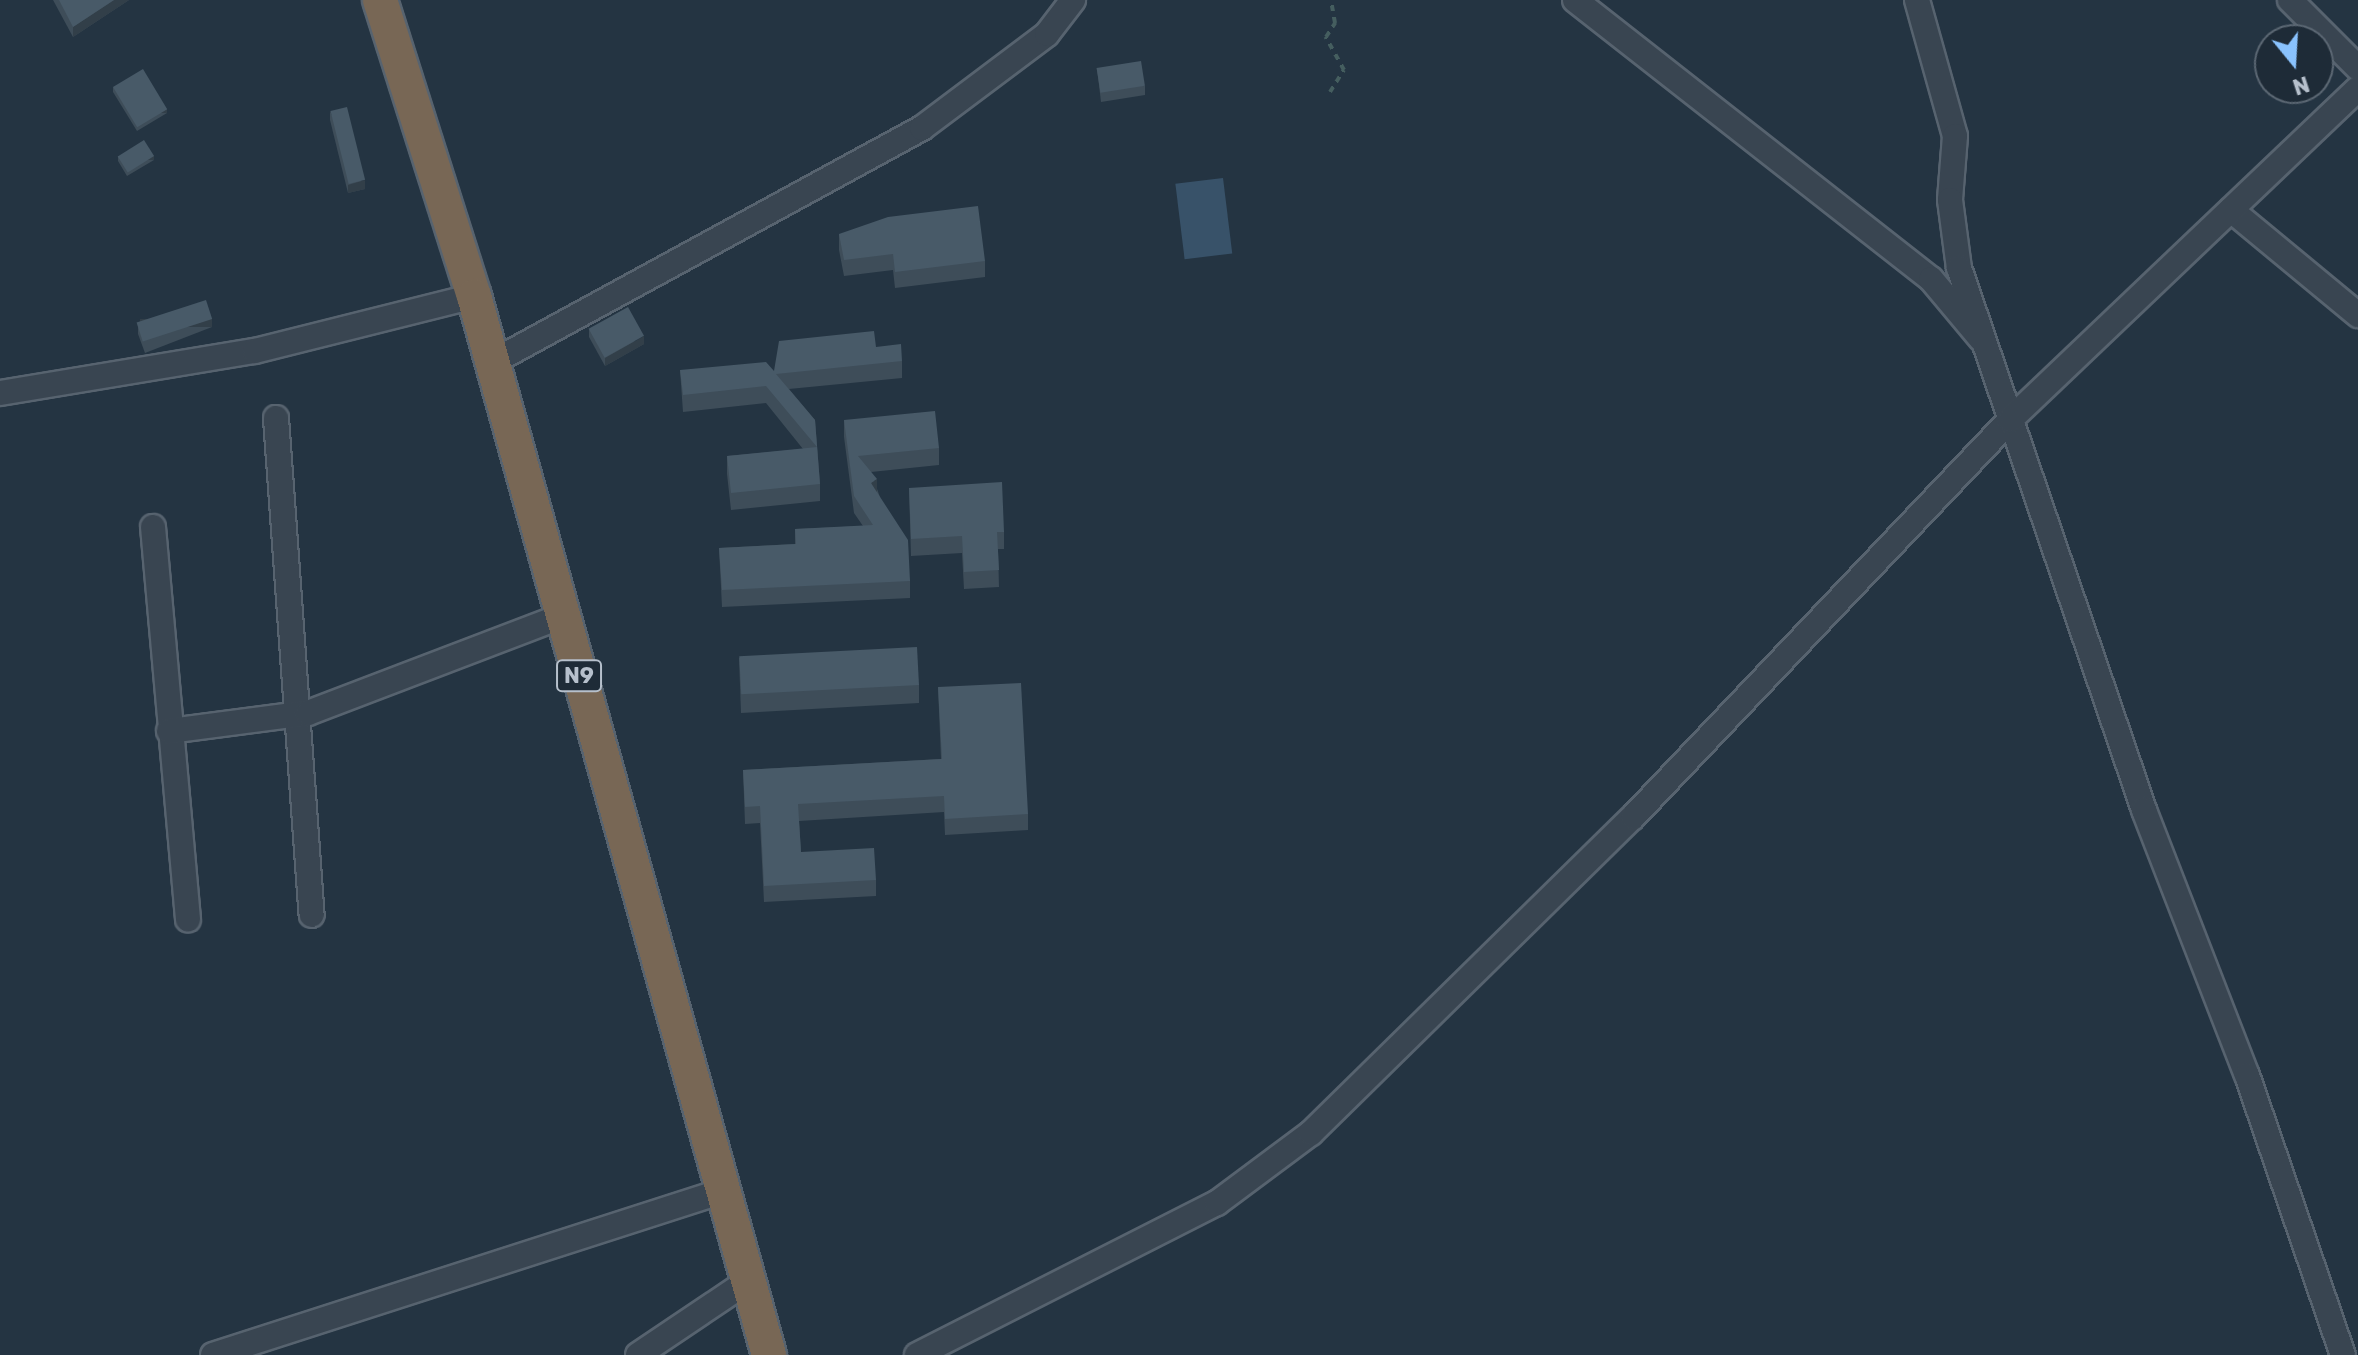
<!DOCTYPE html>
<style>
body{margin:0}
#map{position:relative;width:2358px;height:1355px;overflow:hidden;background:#243442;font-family:Rubik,sans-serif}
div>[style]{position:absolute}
.water>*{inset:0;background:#385269;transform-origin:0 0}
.path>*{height:4px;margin-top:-2px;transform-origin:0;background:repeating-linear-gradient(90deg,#455e5f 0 6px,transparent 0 12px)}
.roads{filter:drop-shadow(2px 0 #57636f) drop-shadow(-2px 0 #57636f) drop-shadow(0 2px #57636f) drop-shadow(0 -2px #57636f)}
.minor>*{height:24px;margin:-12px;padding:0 12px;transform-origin:12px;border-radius:12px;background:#394551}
.highway>*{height:34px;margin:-17px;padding:0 17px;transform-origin:17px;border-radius:17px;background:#786755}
.wall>*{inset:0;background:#3e4d59}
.shaded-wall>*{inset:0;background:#323f49;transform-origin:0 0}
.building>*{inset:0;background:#485a68;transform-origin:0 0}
span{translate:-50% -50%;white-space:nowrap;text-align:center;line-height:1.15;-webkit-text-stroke:8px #1e2b37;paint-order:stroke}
.shield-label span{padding:2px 6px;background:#1e2b37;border:2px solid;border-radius:6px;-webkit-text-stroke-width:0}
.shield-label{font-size:22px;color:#b6c0cc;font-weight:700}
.north{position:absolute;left:2254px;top:24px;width:80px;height:80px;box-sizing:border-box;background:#1e2b37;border:2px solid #5b6773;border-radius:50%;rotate:162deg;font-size:22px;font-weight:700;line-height:32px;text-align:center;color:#b6c0cc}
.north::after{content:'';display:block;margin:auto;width:28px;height:36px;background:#89c2fd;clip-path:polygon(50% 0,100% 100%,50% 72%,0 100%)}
</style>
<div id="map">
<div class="water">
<i style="left:1223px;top:178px;width:76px;height:48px;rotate:83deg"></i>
</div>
<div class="path">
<i style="left:1330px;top:92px;width:26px;rotate:-58deg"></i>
<i style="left:1344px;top:70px;width:38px;rotate:-119deg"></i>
<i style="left:1326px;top:37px;width:17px;rotate:-57deg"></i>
<i style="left:1335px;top:23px;width:23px;rotate:-100deg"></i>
</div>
<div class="roads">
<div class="minor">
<i style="left:1575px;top:0;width:452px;rotate:38.1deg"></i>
<i style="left:1931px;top:279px;width:78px;rotate:50.2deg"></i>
<i style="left:1917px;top:0;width:141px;rotate:74.4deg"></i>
<i style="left:1955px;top:136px;width:64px;rotate:94.5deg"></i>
<i style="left:1950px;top:200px;width:69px;rotate:82.5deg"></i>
<i style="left:1959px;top:268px;width:573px;rotate:71.15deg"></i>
<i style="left:2144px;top:810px;width:284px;rotate:68.8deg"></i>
<i style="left:2247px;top:1075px;width:296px;rotate:71.1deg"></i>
<i style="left:2290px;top:0;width:96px;rotate:45deg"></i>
<i style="left:2231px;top:210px;width:165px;rotate:39.6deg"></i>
<i style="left:491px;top:363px;width:491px;rotate:-28.6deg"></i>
<i style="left:922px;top:128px;width:156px;rotate:-36.9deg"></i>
<i style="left:1047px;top:34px;width:43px;rotate:-52.6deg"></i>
<i style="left:0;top:393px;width:258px;rotate:-9.4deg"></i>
<i style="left:255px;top:351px;width:226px;rotate:-14.1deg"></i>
<i style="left:276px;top:418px;width:498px;rotate:85.9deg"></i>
<i style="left:153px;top:527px;width:394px;rotate:84.9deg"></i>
<i style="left:169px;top:731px;width:140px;rotate:-7.4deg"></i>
<i style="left:308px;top:713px;width:272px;rotate:-20.9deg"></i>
<i style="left:213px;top:1355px;width:536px;rotate:-17.83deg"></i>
<i style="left:638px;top:1355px;width:133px;rotate:-33.9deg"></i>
<i style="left:917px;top:1355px;width:336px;rotate:-26.9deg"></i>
<i style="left:1217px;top:1203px;width:117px;rotate:-36.7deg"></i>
<i style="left:1311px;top:1133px;width:451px;rotate:-44.5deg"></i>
<i style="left:1633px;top:817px;width:547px;rotate:-46.48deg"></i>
<i style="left:2010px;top:420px;width:480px;rotate:-43.6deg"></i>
</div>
<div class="highway">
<i style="left:380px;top:0;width:311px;rotate:72.4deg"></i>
<i style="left:474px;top:296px;width:1099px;rotate:74.43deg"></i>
</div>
</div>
<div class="wall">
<i style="clip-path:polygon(53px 0,129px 0,73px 37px)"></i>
<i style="clip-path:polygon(1097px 68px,1145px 86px,1145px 95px,1101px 102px)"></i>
<i style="clip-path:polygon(113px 87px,167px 113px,137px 131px,113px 92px)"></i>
<i style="clip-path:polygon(330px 111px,365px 189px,348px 193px,330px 120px)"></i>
<i style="clip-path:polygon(118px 156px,154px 160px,127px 176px,118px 161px)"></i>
<i style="clip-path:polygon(839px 234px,985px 261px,985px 277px,895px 288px,893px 270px,844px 276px,839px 250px)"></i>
<i style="clip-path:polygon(138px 326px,212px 327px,145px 353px,138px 334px)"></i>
<i style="clip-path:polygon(589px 329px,644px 344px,605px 366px,589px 337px)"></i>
<i style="clip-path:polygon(876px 347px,902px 361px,902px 378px,789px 389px,815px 420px,820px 484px,820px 501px,731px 510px,727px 474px,727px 456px,803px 449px,766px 403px,683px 412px,680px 370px,774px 371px)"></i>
<i style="clip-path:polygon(844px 420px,939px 448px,939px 465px,871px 472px,910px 581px,910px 598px,722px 607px,719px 548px,795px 544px,795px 529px,863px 526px,854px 513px,844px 437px)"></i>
<i style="clip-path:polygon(909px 488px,1004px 532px,1004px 549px,998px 549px,999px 587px,964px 589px,962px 553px,911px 556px)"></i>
<i style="clip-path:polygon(739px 658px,919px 685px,919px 703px,741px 713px)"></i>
<i style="clip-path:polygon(938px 687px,1028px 814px,1028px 830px,945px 835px,944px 812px,799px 821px,801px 852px,876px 880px,876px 896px,764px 902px,760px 823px,745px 824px,743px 770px,941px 759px)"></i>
</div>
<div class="shaded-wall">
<i style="clip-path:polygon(114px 0,129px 0,73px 37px,73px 27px)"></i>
<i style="left:167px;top:109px;width:4px;height:35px;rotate:90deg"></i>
<i style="left:154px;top:156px;width:4px;height:31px;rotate:90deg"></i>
<i style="clip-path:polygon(365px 180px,365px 189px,348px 193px,348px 185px)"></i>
<i style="left:212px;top:319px;width:8px;height:72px;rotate:90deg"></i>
<i style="clip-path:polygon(644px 336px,644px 344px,605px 366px,605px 358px)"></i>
<i style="clip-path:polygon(877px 479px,877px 496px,871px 483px)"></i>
</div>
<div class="building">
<i style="clip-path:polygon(59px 0,114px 0,73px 27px)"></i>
<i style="left:1141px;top:61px;width:25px;height:45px;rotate:81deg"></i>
<i style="left:143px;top:69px;width:47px;height:35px;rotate:59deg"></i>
<i style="left:347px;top:107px;width:75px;height:17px;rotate:76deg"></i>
<i style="left:144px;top:140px;width:19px;height:31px;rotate:58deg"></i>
<i style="clip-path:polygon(978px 206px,985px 261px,895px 272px,893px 254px,844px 260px,839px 234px,888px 217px)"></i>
<i style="left:206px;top:300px;width:20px;height:73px;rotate:72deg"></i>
<i style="left:628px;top:307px;width:33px;height:45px;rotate:61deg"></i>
<i style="clip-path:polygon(874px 331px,876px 347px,901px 344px,902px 361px,776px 374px,815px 420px,820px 484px,731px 493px,727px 456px,817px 447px,766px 386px,683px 395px,680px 370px,766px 362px,774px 371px,779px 341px)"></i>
<i style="clip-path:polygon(935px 411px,939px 448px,858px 456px,877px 479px,871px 483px,908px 540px,910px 581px,722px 590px,719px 548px,796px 544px,795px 529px,873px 525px,854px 496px,844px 420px)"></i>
<i style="clip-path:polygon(1002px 482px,1004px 532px,997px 532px,999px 570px,964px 572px,962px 536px,911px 539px,909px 488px)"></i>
<i style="left:917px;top:647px;width:38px;height:178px;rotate:87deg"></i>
<i style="clip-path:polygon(1021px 683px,1028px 814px,945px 819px,944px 796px,798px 804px,801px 852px,874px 848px,876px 880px,764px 886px,760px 806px,745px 807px,743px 770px,942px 759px,938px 687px)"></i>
</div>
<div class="shield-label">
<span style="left:579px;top:676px">N9</span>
</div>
<div class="north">N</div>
</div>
